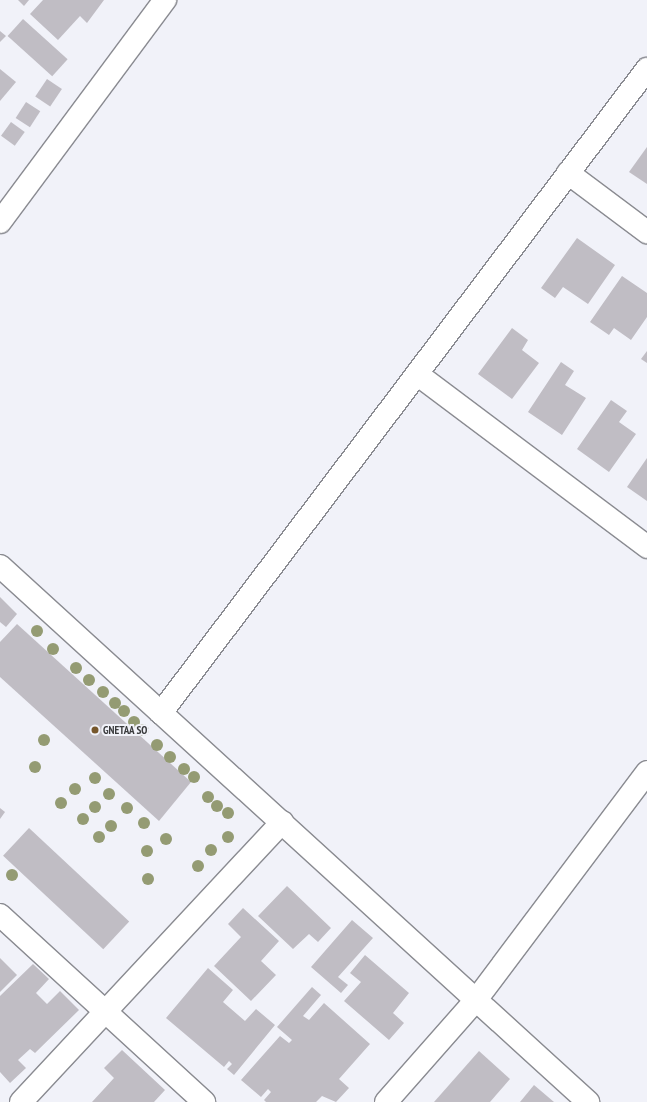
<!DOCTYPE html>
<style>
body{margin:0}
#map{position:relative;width:647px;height:1102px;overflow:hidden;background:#f1f2f9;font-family:"PT Sans Narrow",sans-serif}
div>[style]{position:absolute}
.building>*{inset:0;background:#c0bdc4;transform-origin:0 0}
.roads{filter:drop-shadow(1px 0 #8a8b91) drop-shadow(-1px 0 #8a8b91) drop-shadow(0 1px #8a8b91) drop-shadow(0 -1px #8a8b91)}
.minor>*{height:22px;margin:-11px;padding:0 11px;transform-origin:11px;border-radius:11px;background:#fff}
.trees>*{width:12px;height:12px;margin:-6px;border-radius:50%;background:#949b73}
.dots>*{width:11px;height:11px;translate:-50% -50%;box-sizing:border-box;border:2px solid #f1f2f9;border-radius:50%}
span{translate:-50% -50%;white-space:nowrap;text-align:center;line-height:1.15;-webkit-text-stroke:4px #f1f2f9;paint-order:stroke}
.poi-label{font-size:11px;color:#3a3b3d;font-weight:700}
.left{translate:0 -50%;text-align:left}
</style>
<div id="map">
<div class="building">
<i style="clip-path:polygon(18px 0,29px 0,24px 6px)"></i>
<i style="clip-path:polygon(43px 0,104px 0,87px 23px,80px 16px,58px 40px,30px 14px)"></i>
<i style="left:23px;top:19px;width:60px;height:23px;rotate:42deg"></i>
<i style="clip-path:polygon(0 31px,6px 36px,0 42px)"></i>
<i style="clip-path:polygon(0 69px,16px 82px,0 101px)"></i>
<i style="left:47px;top:79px;width:18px;height:21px;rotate:34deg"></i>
<i style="left:26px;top:102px;width:17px;height:19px;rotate:33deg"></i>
<i style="left:11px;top:122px;width:17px;height:17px;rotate:36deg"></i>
<i style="clip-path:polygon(647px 147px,647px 184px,629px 172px)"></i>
<i style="clip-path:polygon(577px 238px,615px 265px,588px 304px,563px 287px,555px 298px,541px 288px)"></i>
<i style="clip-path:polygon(622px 276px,647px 293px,647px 317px,631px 340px,614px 328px,609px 335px,590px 322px)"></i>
<i style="clip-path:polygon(512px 328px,528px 340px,522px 350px,539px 363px,512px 399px,478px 374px)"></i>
<i style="clip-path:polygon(647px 351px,647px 363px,641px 359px)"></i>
<i style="clip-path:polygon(561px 362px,574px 371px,565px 385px,586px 398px,562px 435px,528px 412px)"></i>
<i style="clip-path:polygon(611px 400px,627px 411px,619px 422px,636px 434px,609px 472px,577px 449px)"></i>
<i style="clip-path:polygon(647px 458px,647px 501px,627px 487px)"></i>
<i style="clip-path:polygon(0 597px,17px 614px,6px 627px,0 622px)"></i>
<i style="clip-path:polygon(17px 624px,191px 782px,159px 821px,0 677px,0 642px)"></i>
<i style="clip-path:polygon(0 808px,5px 812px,0 819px)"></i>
<i style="left:29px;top:828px;width:137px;height:38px;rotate:43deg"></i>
<i style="clip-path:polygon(287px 886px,331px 928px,318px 942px,309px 934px,293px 949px,258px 916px)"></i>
<i style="clip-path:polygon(243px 908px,279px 941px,261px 961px,276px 975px,251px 1001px,214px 966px,241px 937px,228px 924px)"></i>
<i style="clip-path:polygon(352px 920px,373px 938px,338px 977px,348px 985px,341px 993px,311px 967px)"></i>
<i style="clip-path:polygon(365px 955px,409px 993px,393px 1013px,404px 1023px,389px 1040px,344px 1001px,361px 982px,350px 973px)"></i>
<i style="clip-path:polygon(0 958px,17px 975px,0 992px)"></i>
<i style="clip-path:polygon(33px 964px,49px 979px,36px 993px,47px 1004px,60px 991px,79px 1010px,35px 1053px,30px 1049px,18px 1060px,26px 1068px,10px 1083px,0 1072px,0 996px)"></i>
<i style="clip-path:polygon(208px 968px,233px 990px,223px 1002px,245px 1021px,256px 1009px,275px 1025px,234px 1075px,227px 1069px,232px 1064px,229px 1061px,224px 1067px,166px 1018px)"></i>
<i style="clip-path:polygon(312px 987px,321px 995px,303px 1016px,309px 1020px,324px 1003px,370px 1044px,339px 1079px,349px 1088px,336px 1102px,322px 1096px,316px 1102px,266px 1102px,264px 1100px,271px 1092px,268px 1089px,261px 1097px,241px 1080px,280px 1036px,289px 1043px,292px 1040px,277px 1027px)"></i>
<i style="clip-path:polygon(122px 1050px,165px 1090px,154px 1102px,92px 1102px,114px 1078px,104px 1068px)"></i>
<i style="clip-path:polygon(479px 1051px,510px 1079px,490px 1102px,434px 1102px)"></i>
<i style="clip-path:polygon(534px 1085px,554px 1102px,520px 1102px)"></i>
</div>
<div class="roads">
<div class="minor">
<i style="left:568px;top:173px;width:99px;rotate:36.8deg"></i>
<i style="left:0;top:222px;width:277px;rotate:-53.4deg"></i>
<i style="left:417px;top:374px;width:288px;rotate:36.9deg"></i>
<i style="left:0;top:566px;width:796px;rotate:42.35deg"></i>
<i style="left:161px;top:713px;width:807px;rotate:-52.96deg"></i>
<i style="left:0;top:915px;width:277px;rotate:42.5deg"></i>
<i style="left:21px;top:1102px;width:383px;rotate:-47deg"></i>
<i style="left:386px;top:1102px;width:136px;rotate:-48.6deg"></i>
<i style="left:476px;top:1000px;width:285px;rotate:-53.1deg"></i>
</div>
</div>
<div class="trees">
<i style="left:37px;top:631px"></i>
<i style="left:53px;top:649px"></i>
<i style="left:76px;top:668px"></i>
<i style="left:89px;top:680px"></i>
<i style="left:103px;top:692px"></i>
<i style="left:115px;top:703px"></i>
<i style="left:124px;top:711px"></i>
<i style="left:134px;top:722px"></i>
<i style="left:143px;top:730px"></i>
<i style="left:44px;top:740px"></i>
<i style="left:157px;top:745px"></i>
<i style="left:170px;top:757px"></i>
<i style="left:35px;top:767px"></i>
<i style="left:184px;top:769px"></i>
<i style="left:194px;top:777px"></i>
<i style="left:95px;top:778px"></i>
<i style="left:75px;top:789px"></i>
<i style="left:109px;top:794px"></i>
<i style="left:208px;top:797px"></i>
<i style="left:61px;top:803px"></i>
<i style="left:217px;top:806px"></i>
<i style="left:95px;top:807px"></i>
<i style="left:127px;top:808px"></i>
<i style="left:228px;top:813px"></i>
<i style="left:83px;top:819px"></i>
<i style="left:144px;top:823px"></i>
<i style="left:111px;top:826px"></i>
<i style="left:99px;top:837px"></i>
<i style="left:228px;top:837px"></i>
<i style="left:166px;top:839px"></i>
<i style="left:211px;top:850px"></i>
<i style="left:147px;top:851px"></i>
<i style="left:198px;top:866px"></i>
<i style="left:12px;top:875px"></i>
<i style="left:148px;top:879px"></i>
</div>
<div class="dots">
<i style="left:95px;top:730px;background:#76572c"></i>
</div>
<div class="poi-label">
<span class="left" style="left:103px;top:730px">GNETAA SO</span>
</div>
</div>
